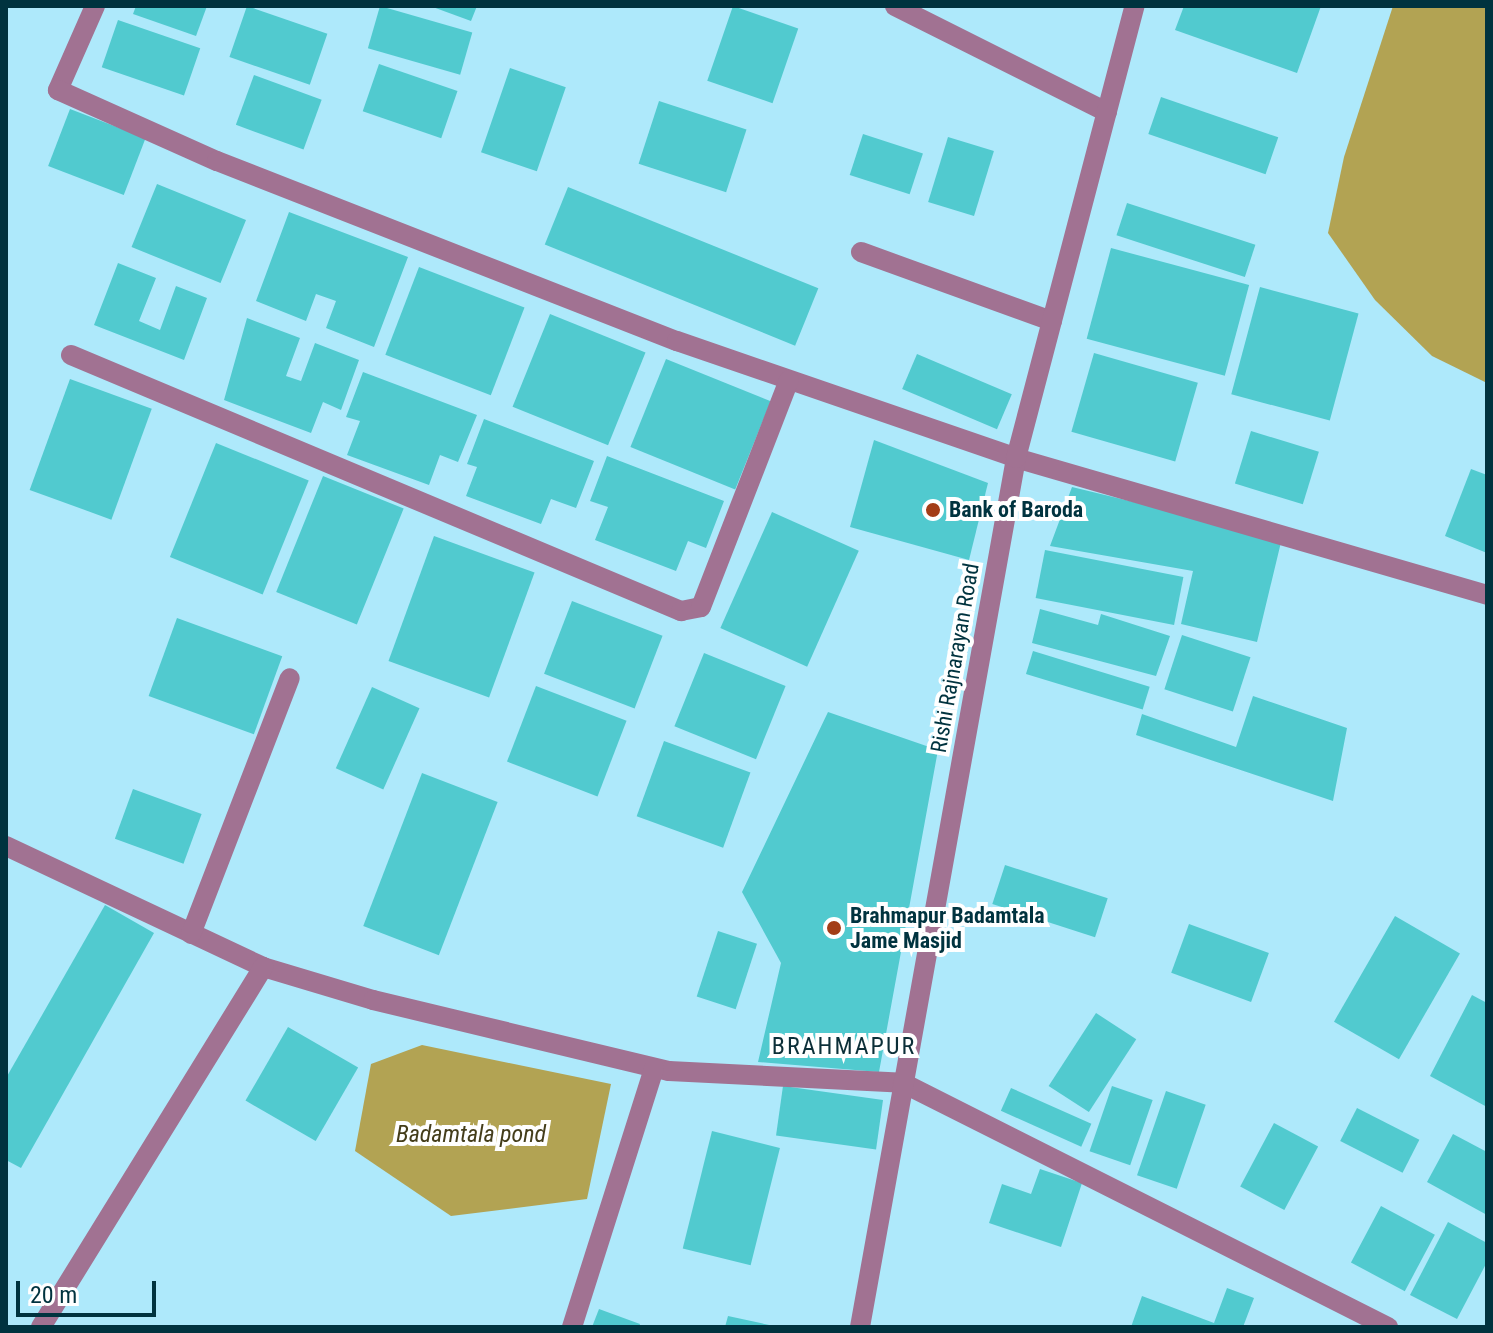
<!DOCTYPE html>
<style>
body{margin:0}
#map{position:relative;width:1493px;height:1333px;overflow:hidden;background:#aee9fb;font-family:"Roboto Condensed",sans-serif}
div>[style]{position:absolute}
.water>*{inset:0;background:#b2a353}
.building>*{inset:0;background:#51cacf;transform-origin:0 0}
.minor>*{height:20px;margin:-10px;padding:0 10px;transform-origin:10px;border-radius:10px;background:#a17292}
.dots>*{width:22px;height:22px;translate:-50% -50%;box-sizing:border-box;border:4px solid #fff;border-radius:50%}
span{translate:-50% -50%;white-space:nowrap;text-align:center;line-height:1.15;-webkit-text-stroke:8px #fff;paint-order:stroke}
.poi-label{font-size:22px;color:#00333f;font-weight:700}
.left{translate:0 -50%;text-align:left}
.street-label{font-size:22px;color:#00333f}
.neighbourhood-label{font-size:24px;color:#0c2f38;letter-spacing:2px}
.water-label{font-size:24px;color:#443d1a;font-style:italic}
.frame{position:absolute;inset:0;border:8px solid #00333f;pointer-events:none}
.scale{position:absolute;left:16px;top:1281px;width:140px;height:36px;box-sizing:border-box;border:4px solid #00333f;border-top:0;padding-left:10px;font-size:24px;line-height:28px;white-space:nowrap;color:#00333f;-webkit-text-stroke:6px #fff;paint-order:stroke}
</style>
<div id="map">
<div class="water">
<i style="clip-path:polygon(1393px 6px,1487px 6px,1487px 383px,1432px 356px,1375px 300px,1328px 233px,1344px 157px)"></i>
<i style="clip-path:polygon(422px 1045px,611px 1084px,587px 1199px,451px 1216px,355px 1151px,371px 1064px)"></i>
</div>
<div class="building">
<i style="clip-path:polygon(136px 6px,207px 6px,196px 36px,133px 14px)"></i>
<i style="left:247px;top:6px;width:85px;height:54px;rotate:19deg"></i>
<i style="left:380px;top:6px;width:96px;height:44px;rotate:16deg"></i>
<i style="clip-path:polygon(430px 6px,477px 6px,471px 21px)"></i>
<i style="left:733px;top:6px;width:69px;height:79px;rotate:19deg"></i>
<i style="clip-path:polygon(1184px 6px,1321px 6px,1297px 73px,1175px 30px)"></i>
<i style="left:118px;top:20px;width:87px;height:50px;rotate:19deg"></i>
<i style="left:379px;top:64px;width:83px;height:50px;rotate:19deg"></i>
<i style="left:510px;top:68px;width:59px;height:89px;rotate:19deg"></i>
<i style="left:254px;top:75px;width:72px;height:53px;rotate:20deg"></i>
<i style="left:1161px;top:97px;width:124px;height:39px;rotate:19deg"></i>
<i style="left:659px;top:101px;width:92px;height:66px;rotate:18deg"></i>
<i style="left:70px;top:109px;width:81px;height:61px;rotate:21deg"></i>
<i style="left:863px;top:134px;width:63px;height:43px;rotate:18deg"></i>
<i style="left:948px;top:137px;width:48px;height:68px;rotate:17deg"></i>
<i style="left:157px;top:184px;width:96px;height:68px;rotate:22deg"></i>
<i style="left:568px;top:187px;width:270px;height:62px;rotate:22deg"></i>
<i style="left:1127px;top:203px;width:135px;height:34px;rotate:18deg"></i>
<i style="clip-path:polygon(289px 212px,408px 257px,374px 347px,326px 328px,336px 301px,316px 294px,306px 321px,256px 301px)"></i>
<i style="left:1111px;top:248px;width:143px;height:94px;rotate:15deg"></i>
<i style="clip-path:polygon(118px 263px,156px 278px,139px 321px,160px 330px,176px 286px,207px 298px,184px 360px,94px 325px)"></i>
<i style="left:419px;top:267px;width:113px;height:94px;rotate:21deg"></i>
<i style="left:1260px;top:287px;width:102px;height:111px;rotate:15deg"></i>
<i style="left:550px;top:314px;width:103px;height:100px;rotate:22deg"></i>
<i style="clip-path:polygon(247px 318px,300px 338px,286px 376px,301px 381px,315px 343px,359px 360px,341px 410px,323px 402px,311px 433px,224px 400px)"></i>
<i style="left:1094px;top:353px;width:108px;height:82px;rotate:16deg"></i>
<i style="left:917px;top:354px;width:103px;height:38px;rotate:23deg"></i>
<i style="left:666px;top:359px;width:113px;height:95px;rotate:22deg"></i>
<i style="clip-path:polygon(363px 372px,477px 415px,458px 462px,440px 455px,429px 485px,347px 455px,360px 421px,346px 417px)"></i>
<i style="left:70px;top:379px;width:87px;height:118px;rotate:20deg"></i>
<i style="clip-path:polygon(484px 419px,594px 461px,576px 508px,551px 499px,541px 524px,466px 496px,477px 467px,467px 464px)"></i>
<i style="left:1251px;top:431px;width:71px;height:55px;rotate:17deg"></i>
<i style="clip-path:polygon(874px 440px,988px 483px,969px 560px,850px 527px)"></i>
<i style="left:216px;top:443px;width:100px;height:123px;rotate:22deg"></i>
<i style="clip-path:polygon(607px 456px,724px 501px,706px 548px,688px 541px,676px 571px,595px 540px,608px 507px,590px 501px)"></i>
<i style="clip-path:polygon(1471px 469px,1487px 475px,1487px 553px,1445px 536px)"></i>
<i style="left:323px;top:476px;width:87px;height:125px;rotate:22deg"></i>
<i style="clip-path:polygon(1072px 487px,1282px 538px,1257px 642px,1181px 624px,1193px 571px,1050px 546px)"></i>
<i style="left:772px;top:512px;width:95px;height:127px;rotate:24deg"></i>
<i style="left:434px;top:536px;width:107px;height:133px;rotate:20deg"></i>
<i style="left:1045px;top:550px;width:141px;height:49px;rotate:11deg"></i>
<i style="left:572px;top:601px;width:97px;height:78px;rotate:21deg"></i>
<i style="clip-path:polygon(1040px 609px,1098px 625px,1101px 614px,1170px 636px,1156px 676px,1032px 643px)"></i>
<i style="left:177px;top:618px;width:112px;height:83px;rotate:20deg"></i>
<i style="left:1182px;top:635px;width:72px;height:57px;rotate:18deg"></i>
<i style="left:1033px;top:651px;width:122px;height:24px;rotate:17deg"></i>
<i style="left:704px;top:653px;width:88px;height:79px;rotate:22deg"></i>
<i style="left:536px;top:686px;width:97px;height:81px;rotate:21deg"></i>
<i style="left:372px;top:687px;width:52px;height:89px;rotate:24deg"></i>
<i style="clip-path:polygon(1253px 696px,1347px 728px,1333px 801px,1136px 735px,1142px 714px,1236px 747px)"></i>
<i style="clip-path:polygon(828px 712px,938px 750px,879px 1072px,758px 1062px,781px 963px,742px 892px)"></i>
<i style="left:664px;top:741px;width:92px;height:80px;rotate:20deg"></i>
<i style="left:422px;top:773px;width:81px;height:164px;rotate:21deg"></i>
<i style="left:133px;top:789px;width:73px;height:53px;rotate:20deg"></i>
<i style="left:1005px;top:865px;width:108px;height:41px;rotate:18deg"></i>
<i style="clip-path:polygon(105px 905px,154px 933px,21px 1168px,6px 1160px,6px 1078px)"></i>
<i style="left:1395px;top:916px;width:75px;height:122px;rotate:30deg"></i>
<i style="left:1189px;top:924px;width:85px;height:52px;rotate:20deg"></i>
<i style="left:718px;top:931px;width:41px;height:69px;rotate:18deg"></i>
<i style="clip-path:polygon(1472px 995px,1487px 1003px,1487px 1107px,1430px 1076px)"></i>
<i style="left:1096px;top:1013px;width:48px;height:87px;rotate:33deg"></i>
<i style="left:288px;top:1027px;width:81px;height:85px;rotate:30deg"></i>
<i style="left:783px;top:1086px;width:101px;height:50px;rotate:8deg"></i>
<i style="left:1112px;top:1086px;width:43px;height:69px;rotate:19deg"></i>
<i style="left:1011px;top:1088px;width:88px;height:25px;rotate:24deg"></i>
<i style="left:1166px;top:1091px;width:42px;height:89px;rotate:19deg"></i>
<i style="left:1357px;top:1108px;width:70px;height:37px;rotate:27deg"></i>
<i style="left:1274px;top:1123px;width:50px;height:72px;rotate:28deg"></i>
<i style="left:712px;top:1131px;width:70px;height:121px;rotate:14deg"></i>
<i style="clip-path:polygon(1453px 1134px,1487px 1152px,1487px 1215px,1427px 1182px)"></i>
<i style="clip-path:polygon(1040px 1169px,1082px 1183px,1061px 1247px,989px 1223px,1002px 1184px,1031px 1194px)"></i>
<i style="left:1381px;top:1206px;width:61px;height:64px;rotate:28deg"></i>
<i style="clip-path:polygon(1448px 1222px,1487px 1243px,1487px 1262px,1457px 1319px,1410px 1295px)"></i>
<i style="clip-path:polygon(1227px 1288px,1254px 1298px,1243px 1327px,1131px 1327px,1142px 1296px,1214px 1323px)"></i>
<i style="clip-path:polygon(599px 1309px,640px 1324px,639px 1327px,592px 1327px)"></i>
<i style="clip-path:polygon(728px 1316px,774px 1326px,774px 1327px,725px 1327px)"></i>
</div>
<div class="minor">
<i style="left:95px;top:6px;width:92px;rotate:113.8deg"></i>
<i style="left:58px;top:90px;width:174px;rotate:24.1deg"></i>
<i style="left:217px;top:161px;width:494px;rotate:21.4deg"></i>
<i style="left:677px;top:341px;width:359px;rotate:19deg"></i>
<i style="left:1016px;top:458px;width:491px;rotate:16.2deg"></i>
<i style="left:895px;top:6px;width:237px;rotate:26.6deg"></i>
<i style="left:861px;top:252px;width:203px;rotate:19.9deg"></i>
<i style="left:71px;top:355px;width:662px;rotate:22.77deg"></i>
<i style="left:681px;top:611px;width:20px;rotate:-11deg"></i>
<i style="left:701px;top:607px;width:243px;rotate:-68.8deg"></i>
<i style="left:6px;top:846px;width:284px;rotate:25.2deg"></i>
<i style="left:263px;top:967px;width:115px;rotate:16.7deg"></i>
<i style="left:373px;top:1000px;width:304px;rotate:13.5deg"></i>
<i style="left:669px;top:1071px;width:234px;rotate:2.9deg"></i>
<i style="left:903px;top:1083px;width:543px;rotate:26.71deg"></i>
<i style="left:191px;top:934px;width:274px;rotate:-68.9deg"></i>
<i style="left:41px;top:1327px;width:423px;rotate:-58.3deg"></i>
<i style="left:572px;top:1327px;width:271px;rotate:-72.4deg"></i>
<i style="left:860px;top:1327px;width:883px;rotate:-79.82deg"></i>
<i style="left:1016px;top:458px;width:467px;rotate:-75.3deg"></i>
</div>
<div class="dots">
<i style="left:933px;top:510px;background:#a33d17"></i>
<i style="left:834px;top:928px;background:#a33d17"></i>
</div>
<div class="poi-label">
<span class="left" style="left:949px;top:510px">Bank of Baroda</span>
<span class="left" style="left:850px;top:928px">Brahmapur Badamtala<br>Jame Masjid</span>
</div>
<div class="street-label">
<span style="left:955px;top:658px;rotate:-80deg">Rishi Rajnarayan Road</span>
</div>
<div class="neighbourhood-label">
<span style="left:844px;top:1047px">BRAHMAPUR</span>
</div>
<div class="water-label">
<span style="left:471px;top:1135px">Badamtala pond</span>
</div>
<div class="frame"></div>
<div class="scale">20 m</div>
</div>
